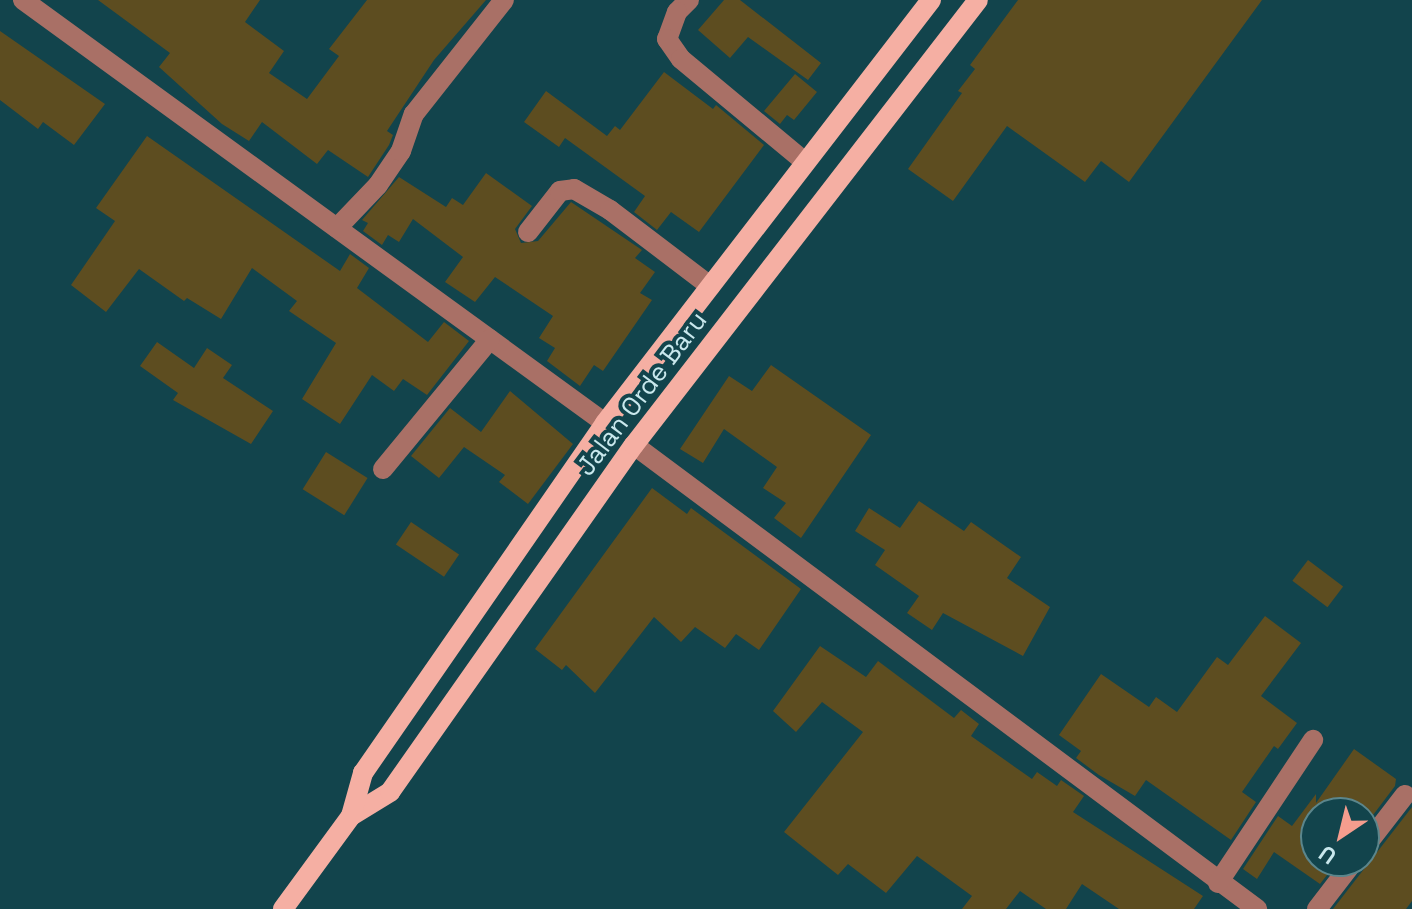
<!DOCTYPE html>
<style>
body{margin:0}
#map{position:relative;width:1412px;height:909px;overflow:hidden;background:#12444c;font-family:"Space Grotesk",sans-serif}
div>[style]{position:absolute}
.building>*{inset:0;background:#5d4d20;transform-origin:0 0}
.minor>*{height:20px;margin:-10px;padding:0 10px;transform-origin:10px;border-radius:10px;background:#a97066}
.major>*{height:20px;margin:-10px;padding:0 10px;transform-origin:10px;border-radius:10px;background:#f5afa3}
span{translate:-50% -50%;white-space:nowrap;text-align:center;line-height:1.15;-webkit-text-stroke:8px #12444c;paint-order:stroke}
.street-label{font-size:26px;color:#c9e8ed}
.north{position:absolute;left:1300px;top:797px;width:80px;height:80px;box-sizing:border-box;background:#12444c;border:2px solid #5b868c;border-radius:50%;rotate:215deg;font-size:22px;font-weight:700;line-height:32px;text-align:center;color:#c9e8ed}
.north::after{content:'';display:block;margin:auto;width:28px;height:36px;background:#f59d8e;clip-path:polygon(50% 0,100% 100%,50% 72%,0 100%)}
</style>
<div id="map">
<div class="building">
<i style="clip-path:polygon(98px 0,260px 0,245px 22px,284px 51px,269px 73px,307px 99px,339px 56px,329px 49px,367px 0,486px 0,434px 60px,387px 131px,393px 135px,389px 145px,368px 177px,328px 150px,317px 164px,262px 122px,249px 141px,222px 124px,159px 67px,170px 53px)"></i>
<i style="clip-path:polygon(724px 0,740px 0,821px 63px,808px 80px,748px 37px,730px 58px,698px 30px)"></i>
<i style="clip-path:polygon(1018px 0,1262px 0,1129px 182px,1101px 161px,1085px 182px,1007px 126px,953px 201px,908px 169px,962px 93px,958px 91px,975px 69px,970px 65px)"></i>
<i style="clip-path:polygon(0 31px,105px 104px,74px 145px,43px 122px,38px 129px,0 100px)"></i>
<i style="clip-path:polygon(664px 72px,713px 109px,716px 105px,764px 145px,699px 232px,671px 212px,657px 230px,634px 212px,645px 196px,565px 138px,559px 147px,524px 122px,546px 91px,607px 136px,615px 126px,620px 130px)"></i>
<i style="clip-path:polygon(795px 74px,817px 92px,794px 120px,787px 115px,780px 124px,764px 111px)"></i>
<i style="clip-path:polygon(147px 136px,340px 271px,350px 254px,369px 268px,357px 288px,428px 342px,444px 322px,469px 341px,427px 395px,403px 379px,394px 391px,372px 375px,340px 424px,302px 399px,336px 343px,289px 311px,297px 301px,252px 268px,221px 319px,187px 298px,184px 301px,139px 269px,106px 312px,71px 285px,115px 221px,96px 208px)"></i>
<i style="clip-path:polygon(486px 173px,532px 206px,515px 229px,521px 243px,538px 241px,571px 202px,642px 250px,635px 258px,655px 272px,640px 293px,652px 300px,603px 371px,594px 365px,580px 386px,547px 361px,555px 348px,539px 338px,553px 316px,495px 277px,475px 302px,445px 282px,463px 257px,413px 219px,399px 242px,388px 235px,382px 245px,363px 231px,368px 223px,362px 220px,399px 177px,446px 207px,452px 198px,463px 205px)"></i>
<i style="clip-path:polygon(157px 342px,194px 368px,207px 348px,232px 365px,223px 378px,273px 411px,251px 444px,173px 400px,178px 393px,140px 366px)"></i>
<i style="clip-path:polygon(771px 365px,871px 435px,801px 538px,774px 518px,786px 503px,763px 488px,777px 467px,724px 429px,703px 463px,680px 449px,729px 376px,752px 391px)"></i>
<i style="clip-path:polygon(510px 391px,573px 444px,528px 504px,499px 482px,505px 475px,464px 447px,439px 478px,411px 456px,450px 408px,481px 432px)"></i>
<i style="left:326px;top:452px;width:49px;height:44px;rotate:32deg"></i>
<i style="clip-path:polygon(652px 488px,687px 514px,691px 508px,801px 589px,759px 650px,736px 634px,725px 648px,695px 627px,681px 642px,654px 617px,595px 693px,566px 665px,562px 670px,535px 649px)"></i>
<i style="clip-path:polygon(919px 501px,964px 531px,971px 522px,1021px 557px,1007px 578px,1050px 607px,1023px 656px,943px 613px,932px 630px,907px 613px,919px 596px,875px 565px,885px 550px,855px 531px,869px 508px,900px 528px)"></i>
<i style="left:411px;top:522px;width:58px;height:27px;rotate:34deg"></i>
<i style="left:1308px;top:560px;width:44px;height:26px;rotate:37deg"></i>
<i style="clip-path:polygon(1265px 616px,1301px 643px,1261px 696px,1297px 723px,1278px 749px,1274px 746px,1242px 792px,1256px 802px,1231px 840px,1146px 780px,1135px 796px,1099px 775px,1076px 758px,1081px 751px,1059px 735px,1101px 674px,1149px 707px,1156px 697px,1177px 712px,1217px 657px,1228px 665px)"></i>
<i style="clip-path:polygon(820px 646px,866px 677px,878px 661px,954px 718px,961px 710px,979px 724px,971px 736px,1032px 779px,1037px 772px,1057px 786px,1061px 780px,1084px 796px,1073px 812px,1203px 896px,1194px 909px,1119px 909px,1082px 884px,1066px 909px,1046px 909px,1020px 891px,1006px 909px,962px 909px,972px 896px,917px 856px,886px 893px,848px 864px,838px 875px,784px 832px,863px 732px,822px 702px,796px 732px,773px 711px)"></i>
<i style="clip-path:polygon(1354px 749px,1396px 779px,1395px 786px,1364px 827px,1364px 813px,1316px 813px,1316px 861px,1338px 861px,1320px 884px,1274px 852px,1257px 879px,1243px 869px,1278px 816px,1292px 826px,1316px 794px,1316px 803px)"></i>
<i style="clip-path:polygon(1412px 807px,1412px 901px,1406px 909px,1333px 909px)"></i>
</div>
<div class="minor">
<i style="left:23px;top:0;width:719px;rotate:36.01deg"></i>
<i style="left:689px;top:0;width:17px;rotate:135deg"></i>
<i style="left:677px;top:12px;width:29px;rotate:110deg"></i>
<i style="left:667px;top:39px;width:24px;rotate:55deg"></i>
<i style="left:681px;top:59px;width:161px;rotate:39.7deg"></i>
<i style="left:337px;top:228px;width:59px;rotate:-46.4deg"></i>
<i style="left:378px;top:185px;width:41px;rotate:-55.9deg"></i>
<i style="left:401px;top:151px;width:39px;rotate:-71deg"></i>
<i style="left:414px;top:114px;width:145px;rotate:-51.7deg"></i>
<i style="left:528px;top:232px;width:52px;rotate:-52deg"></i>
<i style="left:560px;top:191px;width:14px;rotate:-8deg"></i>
<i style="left:574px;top:189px;width:42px;rotate:30.3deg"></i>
<i style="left:610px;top:210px;width:126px;rotate:37.2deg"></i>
<i style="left:634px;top:445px;width:777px;rotate:36.68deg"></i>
<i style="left:383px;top:469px;width:168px;rotate:-50.5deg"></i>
<i style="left:1364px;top:848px;width:67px;rotate:-52.3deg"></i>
<i style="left:1218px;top:883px;width:172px;rotate:-56.4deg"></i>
<i style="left:1317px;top:909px;width:61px;rotate:-52.4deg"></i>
</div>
<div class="major">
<i style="left:351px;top:816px;width:46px;rotate:-31.6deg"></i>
<i style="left:390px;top:792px;width:424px;rotate:-54.9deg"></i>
<i style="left:634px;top:445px;width:562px;rotate:-52.29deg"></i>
<i style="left:283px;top:909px;width:115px;rotate:-53.8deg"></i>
<i style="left:351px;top:816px;width:45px;rotate:-74.4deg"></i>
<i style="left:363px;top:773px;width:426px;rotate:-55.3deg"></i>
<i style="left:605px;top:423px;width:534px;rotate:-52.38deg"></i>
</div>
<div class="street-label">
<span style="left:642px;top:394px;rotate:-53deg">Jalan Orde Baru</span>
</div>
<div class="north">U</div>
</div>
